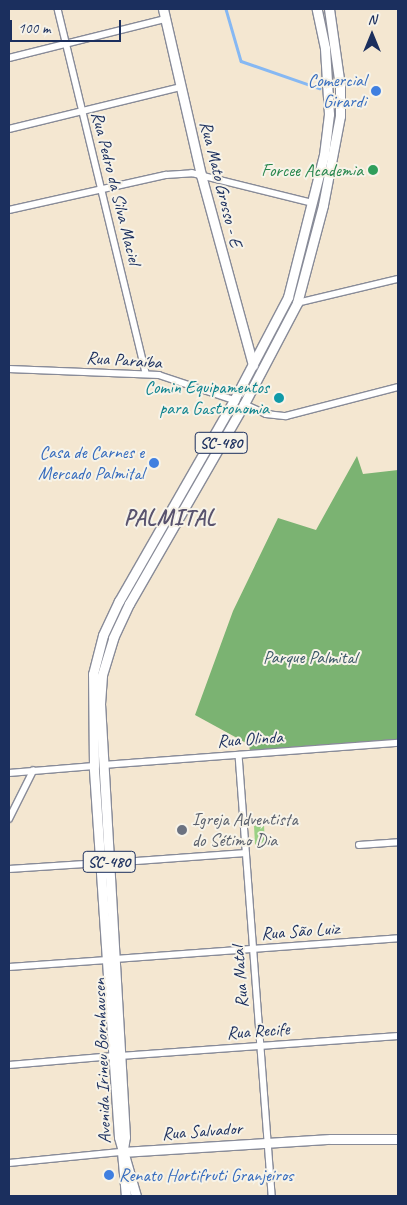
<!DOCTYPE html>
<meta charset="utf-8">
<style>
body{margin:0}
#map{position:relative;width:407px;height:1205px;overflow:hidden;background:#f4e7d1;font-family:Caveat,sans-serif}
div>[style]{position:absolute}
.green>*{inset:0;background:#9ad184;transform-origin:0 0}
.forest>*{inset:0;background:#7bb372}
.stream>*{height:2.5px;margin:-1.25px;padding:0 1.25px;transform-origin:1.25px;border-radius:1.25px;background:#86b8f3}
.roads{filter:drop-shadow(1px 0 #888b98) drop-shadow(-1px 0 #888b98) drop-shadow(0 1px #888b98) drop-shadow(0 -1px #888b98)}
.street>*{height:5.5px;margin:-2.75px;padding:0 2.75px;transform-origin:2.75px;border-radius:2.75px;background:#fff}
.secondary>*{height:9px;margin:-4.5px;padding:0 4.5px;transform-origin:4.5px;border-radius:4.5px;background:#fff}
.primary>*{height:9px;margin:-4.5px;padding:0 4.5px;transform-origin:4.5px;border-radius:4.5px;background:#fff}
.dots>*{width:14px;height:14px;translate:-50% -50%;box-sizing:border-box;border:2px solid #f7f3e8;border-radius:50%}
span{translate:-50% -50%;white-space:nowrap;text-align:center;line-height:1.15;-webkit-text-stroke:4px #f7f3e8;paint-order:stroke}
.shield-label span{padding:1px 4px;background:#f7f3e8;border:1px solid;border-radius:4px;-webkit-text-stroke-width:0}
.shield-label{font-size:16px;color:#1b2f5e;font-weight:700}
.shop-label{font-size:18px;color:#366cbe}
.right{translate:-100% -50%;text-align:right}
.left{translate:0 -50%;text-align:left}
.leisure-label{font-size:18px;color:#27864d}
.street-label{font-size:18px;color:#1b2f5e}
.culture-label{font-size:18px;color:#0d838f}
.park-label{font-size:18px;color:#3b5868}
.worship-label{font-size:18px;color:#5b616d}
.district-label{font-size:22px;color:#59536e;font-weight:700;letter-spacing:1px}
.frame{position:absolute;inset:0;border:10px solid #1b2f5e;pointer-events:none}
.north{position:absolute;left:347px;top:10px;width:50px;height:50px;-webkit-text-stroke:4px #f7f3e8;paint-order:stroke;rotate:0deg;font-size:14px;font-weight:700;line-height:20px;text-align:center;color:#1b2f5e}
.north::after{content:'';display:block;margin:auto;width:18px;height:22px;background:#1b2f5e;clip-path:polygon(50% 0,100% 100%,50% 72%,0 100%)}
.scale{position:absolute;left:10px;top:20px;width:111px;height:22px;box-sizing:border-box;border:2px solid #1b2f5e;border-top:0;padding-left:6px;font-size:15px;line-height:18px;white-space:nowrap;color:#1b2f5e;-webkit-text-stroke:4px #f7f3e8;paint-order:stroke}
</style>
<div id="map">
<div class="green">
<i style="left:264px;top:825px;width:19px;height:10px;rotate:87deg"></i>
</div>
<div class="forest">
<i style="clip-path:polygon(357px 456px,363px 474px,398px 470px,398px 739px,250px 750px,248px 744px,195px 715px,233px 611px,278px 518px,316px 530px)"></i>
</div>
<div class="stream">
<i style="left:226px;top:9px;width:54px;rotate:73.9deg"></i>
<i style="left:241px;top:61px;width:83px;rotate:19.1deg"></i>
</div>
<div class="roads">
<div class="street">
<i style="left:58px;top:9px;width:374px;rotate:76.4deg"></i>
<i style="left:9px;top:58px;width:162px;rotate:-14deg"></i>
<i style="left:9px;top:129px;width:177px;rotate:-13.7deg"></i>
<i style="left:9px;top:210px;width:161px;rotate:-12.6deg"></i>
<i style="left:166px;top:175px;width:26px;rotate:-4deg"></i>
<i style="left:192px;top:173px;width:125px;rotate:13.9deg"></i>
<i style="left:297px;top:303px;width:104px;rotate:-13.4deg"></i>
<i style="left:9px;top:369px;width:150px;rotate:2.3deg"></i>
<i style="left:159px;top:375px;width:79px;rotate:18.4deg"></i>
<i style="left:244px;top:404px;width:24px;rotate:24deg"></i>
<i style="left:266px;top:414px;width:20px;rotate:6deg"></i>
<i style="left:286px;top:416px;width:116px;rotate:-14.5deg"></i>
<i style="left:239px;top:755px;width:442px;rotate:85.7deg"></i>
<i style="left:103px;top:765px;width:296px;rotate:-4.3deg"></i>
<i style="left:9px;top:773px;width:85px;rotate:-4.7deg"></i>
<i style="left:9px;top:819px;width:54px;rotate:-63.4deg"></i>
<i style="left:359px;top:845px;width:39px;rotate:-4deg"></i>
<i style="left:109px;top:863px;width:137px;rotate:-4.2deg"></i>
<i style="left:9px;top:869px;width:91px;rotate:-3.8deg"></i>
<i style="left:115px;top:959px;width:284px;rotate:-4.2deg"></i>
<i style="left:9px;top:967px;width:98px;rotate:-4.1deg"></i>
<i style="left:120px;top:1056px;width:279px;rotate:-4.1deg"></i>
<i style="left:9px;top:1065px;width:105px;rotate:-4.9deg"></i>
<i style="left:9px;top:1163px;width:114px;rotate:-5.6deg"></i>
</div>
<div class="secondary">
<i style="left:163px;top:9px;width:170px;rotate:77.1deg"></i>
<i style="left:201px;top:175px;width:197px;rotate:74.7deg"></i>
<i style="left:126px;top:1196px;width:44px;rotate:-95.2deg"></i>
<i style="left:122px;top:1152px;width:209px;rotate:-3.6deg"></i>
<i style="left:331px;top:1139px;width:67px"></i>
</div>
<div class="primary">
<i style="left:123px;top:1149px;width:12px;rotate:-81deg"></i>
<i style="left:125px;top:1137px;width:434px;rotate:-93.3deg"></i>
<i style="left:100px;top:704px;width:29px;rotate:-86deg"></i>
<i style="left:102px;top:675px;width:39px;rotate:-73deg"></i>
<i style="left:113px;top:638px;width:38px;rotate:-65deg"></i>
<i style="left:129px;top:604px;width:231px;rotate:-60.1deg"></i>
<i style="left:244px;top:404px;width:114px;rotate:-62.3deg"></i>
<i style="left:297px;top:303px;width:101px;rotate:-75.1deg"></i>
<i style="left:323px;top:205px;width:91px;rotate:-79.2deg"></i>
<i style="left:340px;top:116px;width:30px;rotate:-90deg"></i>
<i style="left:340px;top:86px;width:78px;rotate:-98.1deg"></i>
<i style="left:136px;top:1196px;width:61px;rotate:-106.1deg"></i>
<i style="left:119px;top:1137px;width:372px;rotate:-93.9deg"></i>
<i style="left:94px;top:766px;width:92px;rotate:-90.6deg"></i>
<i style="left:93px;top:674px;width:40px;rotate:-75.6deg"></i>
<i style="left:103px;top:635px;width:38px;rotate:-65deg"></i>
<i style="left:119px;top:601px;width:232px;rotate:-60.2deg"></i>
<i style="left:234px;top:400px;width:116px;rotate:-62.3deg"></i>
<i style="left:288px;top:297px;width:146px;rotate:-75.8deg"></i>
<i style="left:324px;top:155px;width:41px;rotate:-83deg"></i>
<i style="left:329px;top:114px;width:66px;rotate:-93.5deg"></i>
<i style="left:325px;top:48px;width:40px;rotate:-102deg"></i>
</div>
</div>
<div class="dots">
<i style="left:376px;top:91px;background:#3f7fe0"></i>
<i style="left:373px;top:170px;background:#2e9e5b"></i>
<i style="left:279px;top:398px;background:#0f9aa8"></i>
<i style="left:154px;top:463px;background:#3f7fe0"></i>
<i style="left:182px;top:830px;background:#6b7280"></i>
<i style="left:109px;top:1175px;background:#3f7fe0"></i>
</div>
<div class="shield-label">
<span style="left:221px;top:443px">SC-480</span>
<span style="left:109px;top:862px">SC-480</span>
</div>
<div class="shop-label">
<span class="right" style="left:366px;top:91px">Comercial<br>Girardi</span>
<span class="right" style="left:144px;top:463px">Casa de Carnes e<br>Mercado Palmital</span>
<span class="left" style="left:119px;top:1175px">Renato Hortifruti Granjeiros</span>
</div>
<div class="leisure-label">
<span class="right" style="left:363px;top:170px">Forcee Academia</span>
</div>
<div class="street-label">
<span style="left:221px;top:184px;rotate:76deg">Rua Mato Grosso - E</span>
<span style="left:116px;top:188px;rotate:76deg">Rua Pedro da Silva Maciel</span>
<span style="left:124px;top:360px;rotate:4deg">Rua Paraíba</span>
<span style="left:250px;top:739px;rotate:-4deg">Rua Olinda</span>
<span style="left:300px;top:931px;rotate:-4deg">Rua São Luiz</span>
<span style="left:240px;top:977px;rotate:-94deg">Rua Natal</span>
<span style="left:258px;top:1031px;rotate:-4deg">Rua Recife</span>
<span style="left:102px;top:1061px;rotate:-92deg">Avenida Irineu Bornhausen</span>
<span style="left:202px;top:1131px;rotate:-4deg">Rua Salvador</span>
</div>
<div class="culture-label">
<span class="right" style="left:269px;top:398px">Comin Equipamentos<br>para Gastronomia</span>
</div>
<div class="park-label">
<span style="left:310px;top:657px">Parque Palmital</span>
</div>
<div class="worship-label">
<span class="left" style="left:192px;top:830px">Igreja Adventista<br>do Sétimo Dia</span>
</div>
<div class="district-label">
<span style="left:170px;top:519px">PALMITAL</span>
</div>
<div class="frame"></div>
<div class="north">N</div>
<div class="scale">100 m</div>
</div>
